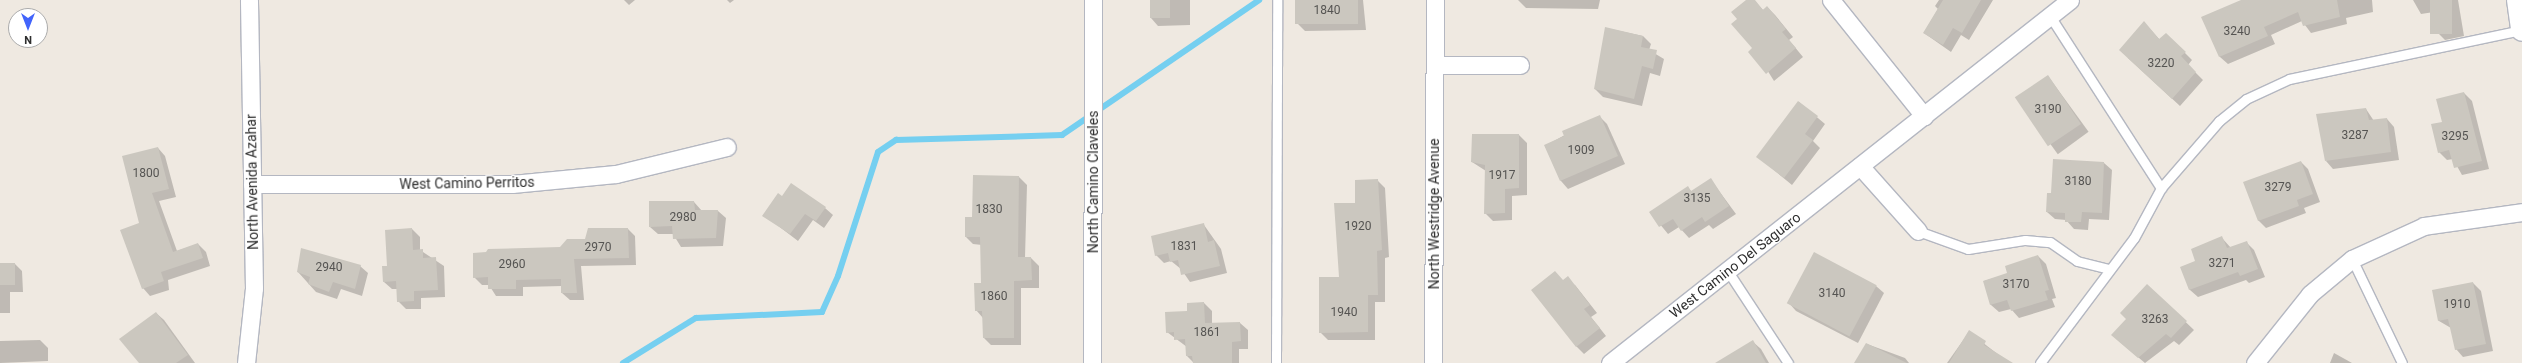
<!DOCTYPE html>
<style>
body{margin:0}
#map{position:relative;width:2522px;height:363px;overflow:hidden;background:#efe9e1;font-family:Roboto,sans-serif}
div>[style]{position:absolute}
.shadow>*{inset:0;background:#0003;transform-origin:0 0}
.stream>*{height:6px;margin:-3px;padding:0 3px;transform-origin:3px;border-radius:3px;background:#75cff0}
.building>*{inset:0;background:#cbc7bf;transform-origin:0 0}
.roads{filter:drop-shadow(1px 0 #b4b7c1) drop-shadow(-1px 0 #b4b7c1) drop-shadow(0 1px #b4b7c1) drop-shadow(0 -1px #b4b7c1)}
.lane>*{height:9px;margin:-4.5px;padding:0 4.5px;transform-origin:4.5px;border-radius:4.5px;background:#fff}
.street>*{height:17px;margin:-8.5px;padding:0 8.5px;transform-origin:8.5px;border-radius:8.5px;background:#fff}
.secondary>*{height:22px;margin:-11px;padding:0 11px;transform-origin:11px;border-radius:11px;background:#fff}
span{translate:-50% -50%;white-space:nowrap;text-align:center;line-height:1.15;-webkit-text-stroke:3px #fff;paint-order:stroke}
.number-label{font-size:12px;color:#555452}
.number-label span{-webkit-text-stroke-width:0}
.street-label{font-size:14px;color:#2e2e2e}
.north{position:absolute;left:8px;top:8px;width:40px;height:40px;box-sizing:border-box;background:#fff;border:1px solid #ababab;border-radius:50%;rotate:180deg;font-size:11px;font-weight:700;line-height:16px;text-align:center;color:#2e2e2e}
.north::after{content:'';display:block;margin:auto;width:14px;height:18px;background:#4264fb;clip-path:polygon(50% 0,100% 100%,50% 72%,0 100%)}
</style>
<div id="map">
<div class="shadow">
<i style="clip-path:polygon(624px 0,635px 0,629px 5px)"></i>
<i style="clip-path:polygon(727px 0,734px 0,730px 3px)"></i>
<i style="clip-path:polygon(1150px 0,1190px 0,1190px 25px,1158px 26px,1151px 18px)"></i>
<i style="clip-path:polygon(1296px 0,1363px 0,1366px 30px,1305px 31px,1297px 23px)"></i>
<i style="clip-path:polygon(1518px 0,1600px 0,1598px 9px,1526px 8px)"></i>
<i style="clip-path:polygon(1748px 0,1754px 0,1763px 10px,1767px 7px,1775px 15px,1793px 37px,1789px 40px,1803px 57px,1774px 81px,1754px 49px)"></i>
<i style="clip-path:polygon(1939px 0,1993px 0,1969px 40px,1961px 35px,1951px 52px,1924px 33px,1938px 9px,1935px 6px)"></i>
<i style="clip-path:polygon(2244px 0,2372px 0,2373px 12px,2346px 18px,2347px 24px,2311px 33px,2302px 21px,2271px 35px,2275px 44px,2228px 64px,2220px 57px,2203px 18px)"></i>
<i style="clip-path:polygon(2413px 0,2458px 0,2464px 36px,2445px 40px,2437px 32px,2434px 12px,2421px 14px)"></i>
<i style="clip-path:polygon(1606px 28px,1643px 36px,1651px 44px,1649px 50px,1664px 59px,1660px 76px,1650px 73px,1642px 106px,1603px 97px,1595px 89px)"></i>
<i style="clip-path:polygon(2151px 30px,2160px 40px,2166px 34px,2192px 60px,2188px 65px,2203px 80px,2180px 106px,2128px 58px)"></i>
<i style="left:2048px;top:76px;width:69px;height:38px;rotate:54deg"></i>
<i style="clip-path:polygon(2464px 93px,2472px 101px,2489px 169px,2462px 175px,2453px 159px,2447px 160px,2439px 152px,2443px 122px)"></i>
<i style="clip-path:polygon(1799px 102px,1825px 124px,1813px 141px,1820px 148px,1792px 185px,1758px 157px)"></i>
<i style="clip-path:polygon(2366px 109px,2374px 121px,2387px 119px,2394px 127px,2399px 160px,2333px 169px,2326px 161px)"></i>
<i style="clip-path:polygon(1599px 116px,1607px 124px,1625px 164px,1568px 189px,1561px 181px,1545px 146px)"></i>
<i style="clip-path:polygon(1473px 135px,1519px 135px,1527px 143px,1527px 195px,1512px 196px,1512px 220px,1493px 221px,1485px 213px,1486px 171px,1472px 162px)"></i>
<i style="clip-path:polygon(158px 148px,165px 156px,176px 197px,159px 201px,177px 251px,198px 244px,206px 252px,210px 266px,168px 280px,169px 290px,150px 296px,143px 288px,141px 224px)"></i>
<i style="clip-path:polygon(2301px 162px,2308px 169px,2320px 202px,2304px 208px,2306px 213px,2266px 228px,2258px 220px)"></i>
<i style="clip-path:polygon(2104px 163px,2112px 170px,2109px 220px,2089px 219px,2088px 230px,2074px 229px,2066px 220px,2055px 219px,2047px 212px,2052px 194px)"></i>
<i style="clip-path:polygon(974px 176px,1019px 177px,1027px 185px,1025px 258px,1031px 258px,1039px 266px,1039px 288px,1021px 288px,1021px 345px,991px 345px,984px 338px,983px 318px,976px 310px,982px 284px,982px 245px,973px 244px,966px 237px,973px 218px)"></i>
<i style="clip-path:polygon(1377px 180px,1385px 188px,1389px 257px,1385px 258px,1385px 302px,1375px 302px,1375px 340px,1328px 340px,1320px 332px,1340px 278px,1356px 204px)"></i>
<i style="clip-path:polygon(1711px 180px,1736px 214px,1713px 229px,1709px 225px,1689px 238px,1679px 227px,1668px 234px,1650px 212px,1688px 188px,1692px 192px)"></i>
<i style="clip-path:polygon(783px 197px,825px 208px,833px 215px,824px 228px,813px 220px,798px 241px,764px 215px)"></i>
<i style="clip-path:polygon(694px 202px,702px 211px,718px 211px,726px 218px,723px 246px,681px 247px,673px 234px,658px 234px,650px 227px)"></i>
<i style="clip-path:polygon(1204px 225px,1221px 249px,1227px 273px,1190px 282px,1181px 269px,1171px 261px,1164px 263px,1156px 255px)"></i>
<i style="clip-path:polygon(412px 229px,420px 237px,420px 250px,444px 266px,445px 297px,421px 298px,421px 309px,406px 309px,398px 301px,397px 289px,392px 289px,384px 282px,388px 267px)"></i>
<i style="clip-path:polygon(628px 229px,635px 236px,636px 265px,581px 266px,584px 300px,570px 300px,562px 293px,562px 286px,523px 287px,523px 296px,496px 296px,489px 285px,482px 285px,474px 277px)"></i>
<i style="clip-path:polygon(2222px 238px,2231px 248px,2246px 242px,2254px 250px,2265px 277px,2249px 283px,2246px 280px,2198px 297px,2190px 290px,2182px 267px,2197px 262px)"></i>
<i style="clip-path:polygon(2038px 256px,2046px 264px,2056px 298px,2052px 299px,2055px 307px,2019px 318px,2011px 309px,1999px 312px,1991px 305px,1984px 281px,2008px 274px)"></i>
<i style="clip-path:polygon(0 264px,15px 264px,22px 271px,23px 292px,10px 292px,10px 313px,0 313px)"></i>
<i style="clip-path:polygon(360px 266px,368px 273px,362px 296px,341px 289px,337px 299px,316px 292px,298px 272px)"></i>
<i style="clip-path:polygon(1564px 281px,1575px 285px,1597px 313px,1591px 317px,1606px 336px,1584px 354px,1576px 346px)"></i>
<i style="clip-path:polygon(2473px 283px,2481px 291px,2493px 351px,2463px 357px,2456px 349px,2451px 328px,2439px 321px,2433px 291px)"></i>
<i style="clip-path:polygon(2147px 285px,2194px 330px,2179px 345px,2174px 341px,2145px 363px,2120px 342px,2127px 320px)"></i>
<i style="clip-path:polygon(1876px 286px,1884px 293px,1858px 343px,1796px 311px,1789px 303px)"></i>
<i style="clip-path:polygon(1204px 303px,1212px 311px,1212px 324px,1240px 323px,1248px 330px,1248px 349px,1239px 349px,1239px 363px,1194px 363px,1187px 356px,1187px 347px,1167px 332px)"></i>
<i style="clip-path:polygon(156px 313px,164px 320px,195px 363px,140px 363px)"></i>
<i style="clip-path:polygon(1969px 332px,2004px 359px,2009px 363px,1947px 363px)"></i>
<i style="clip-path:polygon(40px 340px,48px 348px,48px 361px,0 363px,0 341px)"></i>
<i style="clip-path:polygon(1753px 342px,1761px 349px,1769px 363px,1738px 363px)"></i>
<i style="clip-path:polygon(1867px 344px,1905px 358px,1909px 363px,1856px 363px)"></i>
<i style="clip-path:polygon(2334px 353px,2352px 363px,2330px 363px)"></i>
</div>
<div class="stream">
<i style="left:623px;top:363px;width:86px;rotate:-31.7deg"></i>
<i style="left:696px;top:318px;width:126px;rotate:-2.7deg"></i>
<i style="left:822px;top:312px;width:39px;rotate:-66deg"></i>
<i style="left:838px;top:276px;width:130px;rotate:-72.1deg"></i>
<i style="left:878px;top:152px;width:22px;rotate:-34deg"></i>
<i style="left:896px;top:140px;width:166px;rotate:-1.7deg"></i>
<i style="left:1062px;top:135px;width:239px;rotate:-34.4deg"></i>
</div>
<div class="building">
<i style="left:1150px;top:0;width:20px;height:18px"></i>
<i style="left:1295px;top:0;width:63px;height:24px"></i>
<i style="clip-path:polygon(1746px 0,1755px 0,1763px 10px,1767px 6px,1786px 29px,1782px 32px,1796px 48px,1766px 74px,1748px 52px,1752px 48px,1731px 24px,1737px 19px,1731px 12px)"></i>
<i style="clip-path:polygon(1943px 0,1981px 0,1962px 33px,1953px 28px,1943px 45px,1923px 33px)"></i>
<i style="clip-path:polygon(2241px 0,2337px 0,2340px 17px,2303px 26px,2298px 12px,2264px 27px,2268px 36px,2219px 57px,2201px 17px)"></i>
<i style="left:2430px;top:0;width:22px;height:34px"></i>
<i style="clip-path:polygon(2144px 21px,2159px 39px,2166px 33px,2186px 52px,2181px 56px,2196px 72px,2172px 99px,2119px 50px)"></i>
<i style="clip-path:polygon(1605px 27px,1643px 36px,1641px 47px,1657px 50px,1653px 69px,1642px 66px,1634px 99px,1594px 89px)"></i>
<i style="left:2048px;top:75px;width:59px;height:40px;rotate:56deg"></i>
<i style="clip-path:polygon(2464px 92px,2482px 161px,2454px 168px,2449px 150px,2438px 153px,2431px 124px,2442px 122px,2436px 99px)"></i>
<i style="clip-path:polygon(1798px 101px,1818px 116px,1805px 134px,1813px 140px,1784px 178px,1756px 157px)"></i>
<i style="clip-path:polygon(2366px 108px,2369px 120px,2387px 118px,2391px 152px,2325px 161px,2316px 114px)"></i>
<i style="clip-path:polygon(1600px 115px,1618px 156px,1560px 181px,1544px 145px,1564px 136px,1562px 131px)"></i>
<i style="clip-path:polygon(1472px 134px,1519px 134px,1519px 188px,1505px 189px,1505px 213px,1484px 214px,1485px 165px,1471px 162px)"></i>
<i style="clip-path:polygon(158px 147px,169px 189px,152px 193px,173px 252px,198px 243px,203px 258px,161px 272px,164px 281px,142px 289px,120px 230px,139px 223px,122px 156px)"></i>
<i style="clip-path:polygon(2053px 159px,2104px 162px,2102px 213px,2082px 212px,2081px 222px,2065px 222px,2065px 213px,2046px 212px,2047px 193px,2051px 193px)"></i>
<i style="clip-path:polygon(2301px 161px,2313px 194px,2297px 200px,2299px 206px,2258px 221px,2243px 182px)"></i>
<i style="clip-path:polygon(973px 175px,1019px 176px,1018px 257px,1031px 257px,1032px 280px,1014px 281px,1014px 338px,983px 338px,982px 311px,975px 311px,974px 283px,981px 283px,980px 237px,965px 237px,965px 217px,972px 217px)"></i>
<i style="clip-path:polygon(1711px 178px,1729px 206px,1705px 222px,1702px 217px,1681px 231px,1673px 219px,1659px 227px,1649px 212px,1688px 186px,1691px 191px)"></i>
<i style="clip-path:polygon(1378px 179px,1382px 250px,1377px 251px,1378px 295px,1368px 295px,1368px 332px,1319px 333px,1319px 277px,1339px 277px,1334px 203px,1355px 203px,1355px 180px)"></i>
<i style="clip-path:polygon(791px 183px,826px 207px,816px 221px,805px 214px,790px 234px,762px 216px,778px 193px,782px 196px)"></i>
<i style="clip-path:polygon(649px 201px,694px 201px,695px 210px,718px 210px,716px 238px,673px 239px,672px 226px,649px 227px)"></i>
<i style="clip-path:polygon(1204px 223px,1208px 242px,1214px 240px,1220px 266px,1181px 275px,1178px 260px,1170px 262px,1168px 253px,1155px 256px,1151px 236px)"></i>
<i style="clip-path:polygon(412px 228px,413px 250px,423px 249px,423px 258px,436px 257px,438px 290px,414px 291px,414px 301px,397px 302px,396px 281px,383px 282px,382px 266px,387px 266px,385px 230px)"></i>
<i style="clip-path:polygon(588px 228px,628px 228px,629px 258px,574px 259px,577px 293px,561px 293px,561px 279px,516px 280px,516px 289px,488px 289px,488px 277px,473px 278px,473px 253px,486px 252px,488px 249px,560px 247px,567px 239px,585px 239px)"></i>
<i style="clip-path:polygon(2222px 236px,2227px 248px,2247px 241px,2258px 269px,2240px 276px,2238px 272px,2189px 290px,2180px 267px,2195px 261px,2191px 249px)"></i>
<i style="clip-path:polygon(301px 248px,361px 265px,355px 289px,333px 282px,329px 292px,308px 284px,310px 277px,297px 272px)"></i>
<i style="left:1814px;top:252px;width:71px;height:58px;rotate:28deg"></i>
<i style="clip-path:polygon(2038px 255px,2049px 290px,2045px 291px,2048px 300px,2011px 311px,2007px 300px,1990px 305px,1983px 281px,2007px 273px,2005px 266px)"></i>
<i style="left:0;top:263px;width:15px;height:22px"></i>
<i style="clip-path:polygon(1555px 271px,1563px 280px,1568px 276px,1590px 305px,1584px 309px,1600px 328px,1576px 347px,1531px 290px)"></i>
<i style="clip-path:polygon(2473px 282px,2486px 344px,2455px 350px,2448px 319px,2438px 321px,2432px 290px)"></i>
<i style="clip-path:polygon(2147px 284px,2187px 321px,2171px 338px,2166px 334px,2138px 358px,2111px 335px,2126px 319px,2120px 313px)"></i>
<i style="clip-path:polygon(1204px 302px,1205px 323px,1240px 322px,1241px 341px,1232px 342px,1232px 363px,1193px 363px,1192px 356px,1186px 356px,1185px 339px,1174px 340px,1174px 332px,1166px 333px,1165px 312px,1187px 311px,1187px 303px)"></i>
<i style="clip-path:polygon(156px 312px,188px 355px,176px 363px,139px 363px,119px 339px)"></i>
<i style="clip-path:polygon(1969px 330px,1986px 341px,1984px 345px,2013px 363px,1949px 363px)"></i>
<i style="clip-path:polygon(1753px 340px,1766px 363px,1715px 363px)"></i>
<i style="clip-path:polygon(1866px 343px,1907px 363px,1854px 363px)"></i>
</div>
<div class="roads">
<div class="lane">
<i style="left:2050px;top:16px;width:205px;rotate:57.2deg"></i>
<i style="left:1918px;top:231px;width:53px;rotate:19.8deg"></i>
<i style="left:1968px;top:249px;width:58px;rotate:-9deg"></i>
<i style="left:2025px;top:240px;width:25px;rotate:5deg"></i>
<i style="left:2050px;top:242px;width:33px;rotate:35deg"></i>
<i style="left:2077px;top:261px;width:32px;rotate:14deg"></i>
<i style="left:2352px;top:259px;width:115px;rotate:64.3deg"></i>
<i style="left:1727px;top:270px;width:111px;rotate:56.7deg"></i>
<i style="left:1276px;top:363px;width:363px;rotate:-89.8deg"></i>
<i style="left:2040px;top:363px;width:156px;rotate:-53.1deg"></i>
<i style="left:2134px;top:238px;width:57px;rotate:-61.6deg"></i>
<i style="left:2161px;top:188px;width:89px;rotate:-49.1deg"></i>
<i style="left:2219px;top:121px;width:35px;rotate:-39deg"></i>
<i style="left:2246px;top:99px;width:47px;rotate:-24.9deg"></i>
<i style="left:2289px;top:79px;width:238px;rotate:-11.9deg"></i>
</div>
<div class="street">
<i style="left:1831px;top:0;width:149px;rotate:51.3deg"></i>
<i style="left:1435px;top:65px;width:85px"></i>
<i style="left:1860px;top:166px;width:87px;rotate:48.3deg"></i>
<i style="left:252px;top:184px;width:260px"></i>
<i style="left:512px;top:184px;width:104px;rotate:-5.5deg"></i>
<i style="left:616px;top:174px;width:114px;rotate:-13.7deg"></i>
<i style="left:246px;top:363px;width:75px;rotate:-83.9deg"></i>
<i style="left:254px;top:288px;width:288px;rotate:-91deg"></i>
<i style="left:1092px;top:363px;width:363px;rotate:-89.8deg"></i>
<i style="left:1433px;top:363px;width:363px;rotate:-89.7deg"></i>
<i style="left:1610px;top:363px;width:586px;rotate:-38.28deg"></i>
<i style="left:2255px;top:363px;width:88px;rotate:-51.4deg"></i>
<i style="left:2310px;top:294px;width:55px;rotate:-39.8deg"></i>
<i style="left:2352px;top:259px;width:79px;rotate:-24.6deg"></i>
<i style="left:2424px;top:226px;width:99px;rotate:-8.1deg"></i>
</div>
<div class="secondary">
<i style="left:2518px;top:0;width:30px;rotate:82deg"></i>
</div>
</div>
<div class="number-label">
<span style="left:1327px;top:11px">1840</span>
<span style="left:2237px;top:32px">3240</span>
<span style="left:2161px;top:64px">3220</span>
<span style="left:2048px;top:110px">3190</span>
<span style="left:2355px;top:136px">3287</span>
<span style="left:2455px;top:137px">3295</span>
<span style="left:1581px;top:151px">1909</span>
<span style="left:146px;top:174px">1800</span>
<span style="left:1502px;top:176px">1917</span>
<span style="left:2078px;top:182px">3180</span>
<span style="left:2278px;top:188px">3279</span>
<span style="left:1697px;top:199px">3135</span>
<span style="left:989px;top:210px">1830</span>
<span style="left:683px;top:218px">2980</span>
<span style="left:1358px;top:227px">1920</span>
<span style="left:1184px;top:247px">1831</span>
<span style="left:598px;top:248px">2970</span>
<span style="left:2222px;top:264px">3271</span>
<span style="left:512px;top:265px">2960</span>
<span style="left:329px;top:268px">2940</span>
<span style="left:2016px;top:285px">3170</span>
<span style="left:1832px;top:294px">3140</span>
<span style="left:994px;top:297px">1860</span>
<span style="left:2457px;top:305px">1910</span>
<span style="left:1344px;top:313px">1940</span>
<span style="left:2155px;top:320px">3263</span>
<span style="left:1207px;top:333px">1861</span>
</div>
<div class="street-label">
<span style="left:252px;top:182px;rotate:-91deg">North Avenida Azahar</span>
<span style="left:1093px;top:182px;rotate:-90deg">North Camino Claveles</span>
<span style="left:467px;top:183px;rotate:-1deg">West Camino Perritos</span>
<span style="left:1434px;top:214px;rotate:-90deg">North Westridge Avenue</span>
<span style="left:1735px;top:265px;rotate:-38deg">West Camino Del Saguaro</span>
</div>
<div class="north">N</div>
</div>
